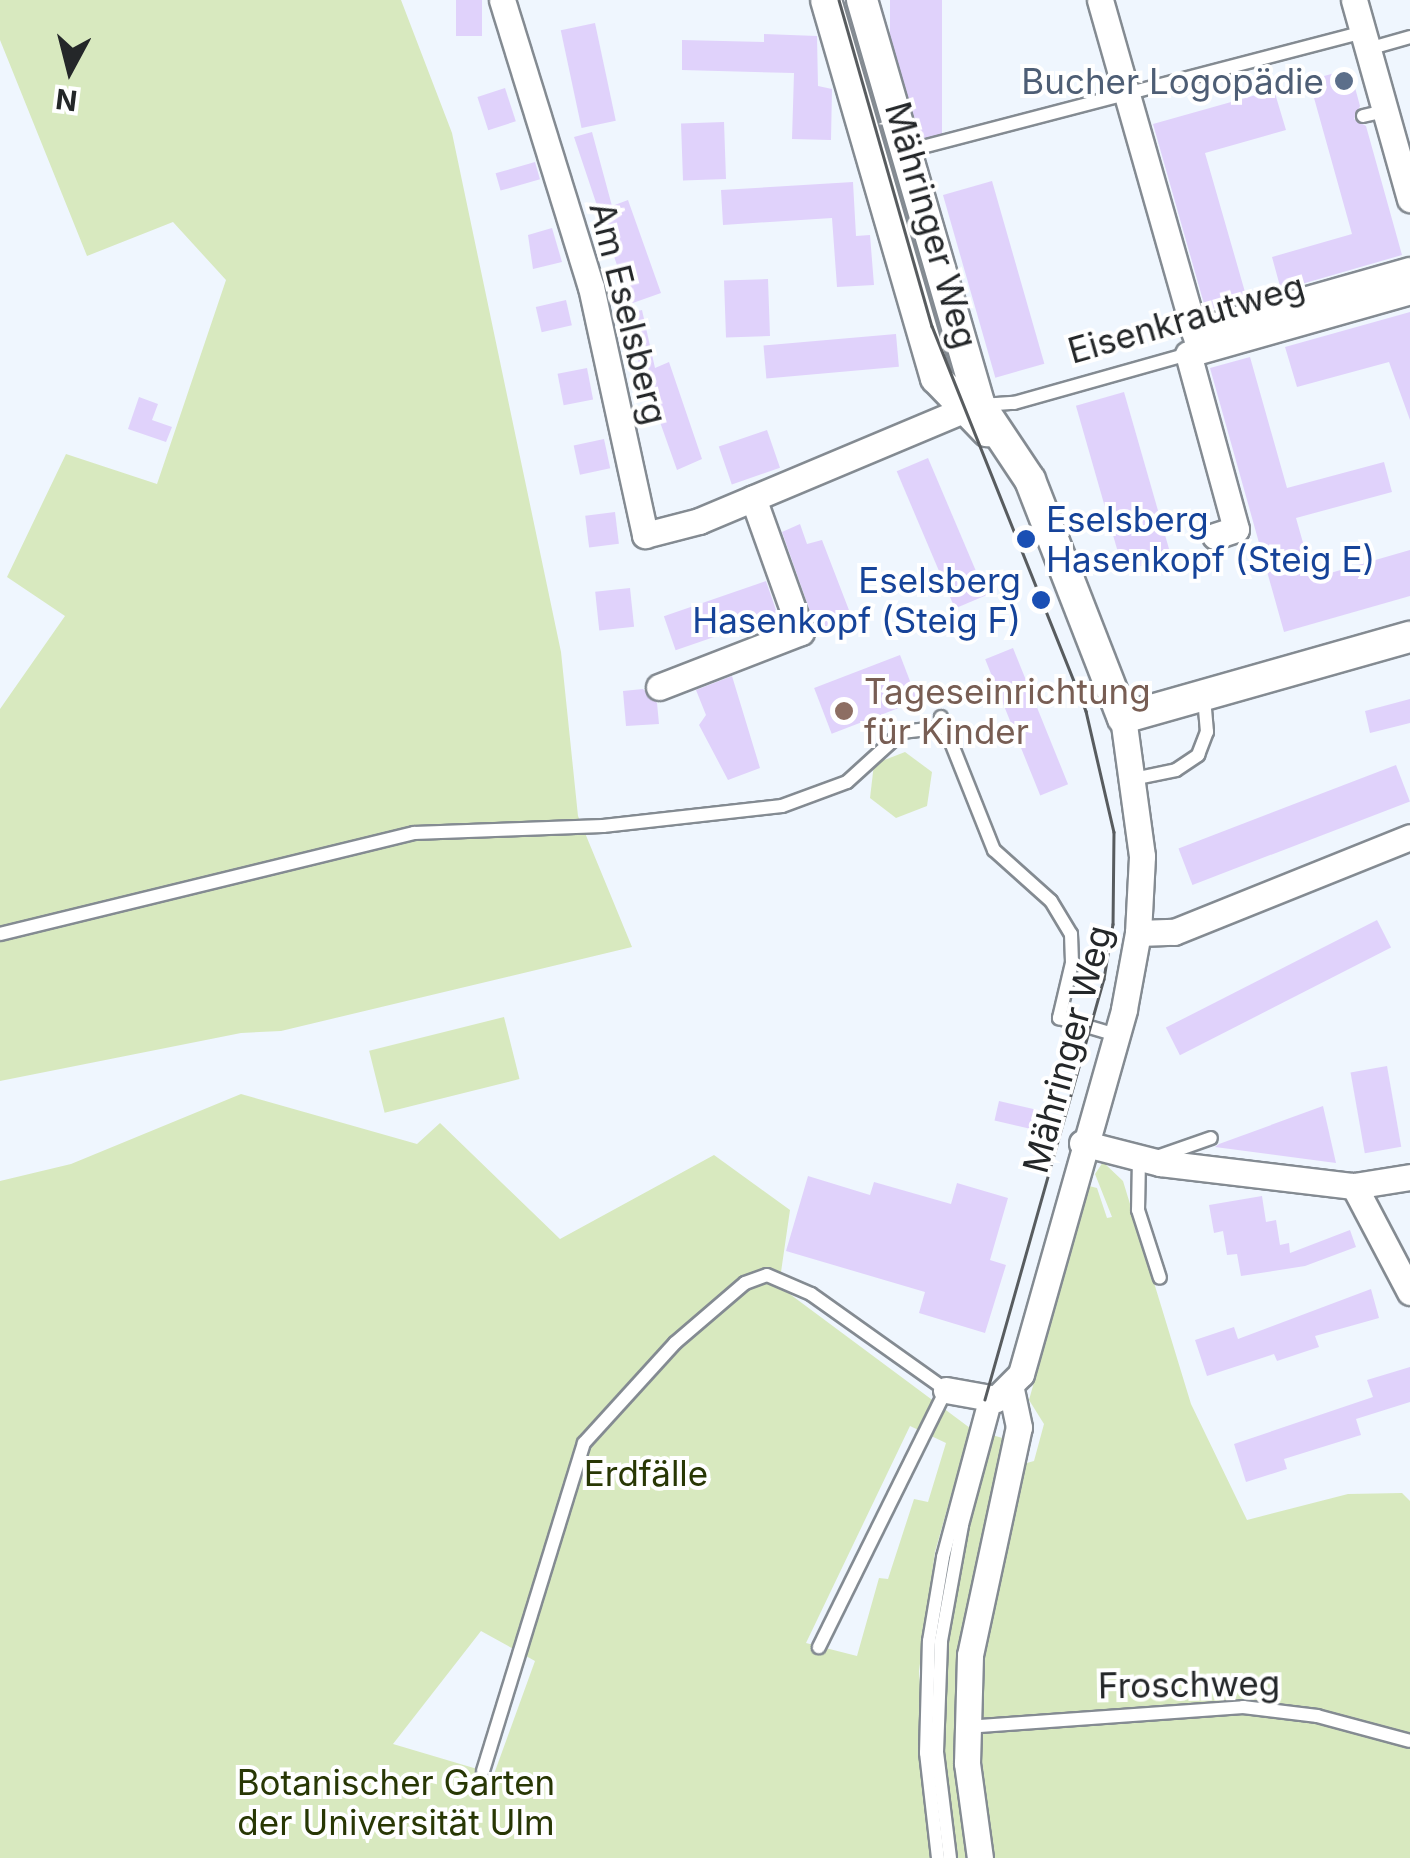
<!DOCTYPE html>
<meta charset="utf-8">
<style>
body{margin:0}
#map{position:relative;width:1410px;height:1858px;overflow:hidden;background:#eff6fe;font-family:Inter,sans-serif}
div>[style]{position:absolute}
.green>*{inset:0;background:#d8e9bf;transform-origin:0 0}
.building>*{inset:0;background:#e0d2fb;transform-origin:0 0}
.roads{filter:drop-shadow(2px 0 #848b92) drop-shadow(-2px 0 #848b92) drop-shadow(0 2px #848b92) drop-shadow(0 -2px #848b92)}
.service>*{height:12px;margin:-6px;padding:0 6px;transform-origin:6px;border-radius:6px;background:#fff}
.minor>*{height:25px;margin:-12.5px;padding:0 12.5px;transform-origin:12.5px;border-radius:12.5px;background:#fff}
.tertiary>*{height:30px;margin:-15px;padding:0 15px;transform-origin:15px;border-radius:15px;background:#fff}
.tram>*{height:2.5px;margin:-1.25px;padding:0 1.25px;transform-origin:1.25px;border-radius:1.25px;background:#585c5f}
.dots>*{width:28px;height:28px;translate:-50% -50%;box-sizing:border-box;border:5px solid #fff;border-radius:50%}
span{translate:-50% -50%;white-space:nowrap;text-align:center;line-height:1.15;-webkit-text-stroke:8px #fff;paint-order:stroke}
.service-label{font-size:35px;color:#4e5e75}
.right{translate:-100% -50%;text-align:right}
.street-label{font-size:35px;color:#242729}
.transit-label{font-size:35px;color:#164399}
.left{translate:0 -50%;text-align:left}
.education-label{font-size:35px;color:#785e54}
.park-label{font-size:35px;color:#283704}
.north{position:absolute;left:20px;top:20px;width:100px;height:100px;-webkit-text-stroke:8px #fff;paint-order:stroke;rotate:187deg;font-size:28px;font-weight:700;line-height:40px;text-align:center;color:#242729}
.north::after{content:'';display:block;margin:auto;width:35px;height:45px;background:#242729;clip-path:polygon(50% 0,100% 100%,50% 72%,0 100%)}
</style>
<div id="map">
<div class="green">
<i style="clip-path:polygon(0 0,401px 0,452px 133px,561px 652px,578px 816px,632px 947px,281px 1031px,241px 1033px,0 1081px,0 709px,65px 616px,7px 577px,66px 454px,157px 484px,226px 280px,173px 222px,87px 256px,0 40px)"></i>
<i style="clip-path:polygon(905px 752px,932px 772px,927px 806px,896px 818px,870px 798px,874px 764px)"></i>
<i style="left:504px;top:1017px;width:64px;height:139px;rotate:76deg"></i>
<i style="clip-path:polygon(evenodd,241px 1094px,417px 1144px,440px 1123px,560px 1239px,714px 1155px,790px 1210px,779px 1286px,970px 1428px,935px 1552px,919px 1671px,932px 1858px,0 1858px,0 1181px,71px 1164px,241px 1094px,910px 1426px,946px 1443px,928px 1502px,914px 1499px,888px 1579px,879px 1578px,857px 1656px,806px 1643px,910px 1426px,241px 1094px,481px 1631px,535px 1661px,494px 1774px,393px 1744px,481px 1631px)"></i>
<i style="clip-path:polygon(1103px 1162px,1123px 1181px,1191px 1404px,1247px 1520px,1348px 1494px,1402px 1493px,1410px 1501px,1410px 1858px,993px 1858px,978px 1726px,986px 1620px,1023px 1464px,1034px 1461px,1044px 1424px,1029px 1400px,1089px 1186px,1097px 1188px,1107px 1218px,1112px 1217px,1095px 1174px)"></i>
<i style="clip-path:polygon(992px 1435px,1006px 1439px,963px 1624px,955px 1726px,969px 1858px,956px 1858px,945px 1778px,944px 1674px,968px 1523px)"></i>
</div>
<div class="building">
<i style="left:456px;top:0;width:26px;height:36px"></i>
<i style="left:890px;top:0;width:52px;height:140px"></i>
<i style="left:595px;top:23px;width:100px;height:35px;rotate:78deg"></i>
<i style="clip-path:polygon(764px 34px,817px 36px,818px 86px,832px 89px,831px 140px,792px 139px,794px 73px,682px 70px,682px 40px,764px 42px)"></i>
<i style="clip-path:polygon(1350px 69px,1360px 106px,1354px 119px,1366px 126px,1402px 255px,1281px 290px,1272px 257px,1352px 234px,1309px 80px)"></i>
<i style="left:505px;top:88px;width:35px;height:29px;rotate:72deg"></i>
<i style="clip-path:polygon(1274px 90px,1286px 130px,1205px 153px,1247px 299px,1206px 311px,1153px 124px)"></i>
<i style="left:724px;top:122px;width:57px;height:43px;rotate:88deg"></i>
<i style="clip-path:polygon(592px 132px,612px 206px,628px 200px,661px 293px,630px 304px,574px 137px)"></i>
<i style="left:535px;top:162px;width:18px;height:41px;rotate:74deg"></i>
<i style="left:992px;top:181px;width:190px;height:51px;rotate:74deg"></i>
<i style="clip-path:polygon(853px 182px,856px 236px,870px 235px,874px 285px,837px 287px,832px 218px,723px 225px,721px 190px)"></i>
<i style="clip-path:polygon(552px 228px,562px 262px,533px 269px,528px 235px)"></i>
<i style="left:768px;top:279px;width:57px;height:44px;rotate:88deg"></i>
<i style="left:566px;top:300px;width:26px;height:31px;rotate:77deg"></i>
<i style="clip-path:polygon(642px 310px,655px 368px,669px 362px,702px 459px,677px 470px,622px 315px)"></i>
<i style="clip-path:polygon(1410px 312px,1410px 420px,1389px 362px,1297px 387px,1285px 347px)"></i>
<i style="left:896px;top:334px;width:33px;height:133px;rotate:85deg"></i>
<i style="clip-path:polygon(1250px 357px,1287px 488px,1384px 462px,1392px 492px,1296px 518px,1313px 578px,1410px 550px,1410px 596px,1284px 632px,1210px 368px)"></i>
<i style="left:587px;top:368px;width:32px;height:30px;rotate:79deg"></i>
<i style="left:1124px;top:392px;width:172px;height:50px;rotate:74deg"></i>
<i style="clip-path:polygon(139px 397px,158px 404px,152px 420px,172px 427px,166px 442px,128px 429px)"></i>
<i style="left:767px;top:430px;width:40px;height:51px;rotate:71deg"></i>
<i style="left:604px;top:439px;width:30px;height:31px;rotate:78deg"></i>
<i style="left:928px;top:458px;width:149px;height:34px;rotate:67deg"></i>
<i style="left:615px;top:512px;width:32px;height:30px;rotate:83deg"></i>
<i style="clip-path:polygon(800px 524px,807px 544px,822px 540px,852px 618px,817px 631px,782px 532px)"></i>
<i style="left:766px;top:581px;width:36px;height:108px;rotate:71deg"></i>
<i style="left:630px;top:588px;width:39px;height:35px;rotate:84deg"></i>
<i style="left:1013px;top:648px;width:147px;height:30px;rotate:68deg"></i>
<i style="left:900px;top:655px;width:49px;height:92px;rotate:69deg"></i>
<i style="clip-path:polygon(732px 676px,760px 768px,728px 780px,699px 725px,706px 715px,696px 690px)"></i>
<i style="clip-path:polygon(643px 689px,657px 703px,659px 724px,626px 726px,623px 691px)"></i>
<i style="clip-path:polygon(1410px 699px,1410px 723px,1370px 733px,1365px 711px)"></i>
<i style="left:1396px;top:765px;width:39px;height:233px;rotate:69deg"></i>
<i style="left:1377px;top:920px;width:31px;height:237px;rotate:63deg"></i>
<i style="left:1387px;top:1066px;width:82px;height:37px;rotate:80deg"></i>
<i style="left:999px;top:1101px;width:43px;height:20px;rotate:13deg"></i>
<i style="clip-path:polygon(1323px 1106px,1336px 1163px,1215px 1147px,1219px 1144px)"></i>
<i style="clip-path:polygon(808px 1176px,870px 1195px,874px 1182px,951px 1204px,957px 1183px,1008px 1198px,990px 1260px,1006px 1265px,985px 1333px,919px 1313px,925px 1292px,786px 1251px)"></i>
<i style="clip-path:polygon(1262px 1196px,1266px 1222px,1276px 1220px,1280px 1245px,1289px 1243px,1290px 1253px,1350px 1230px,1356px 1247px,1305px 1266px,1241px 1276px,1237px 1254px,1227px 1255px,1223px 1231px,1214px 1233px,1209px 1205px)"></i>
<i style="clip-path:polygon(1371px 1289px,1379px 1318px,1315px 1336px,1319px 1347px,1277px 1361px,1274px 1354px,1207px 1376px,1195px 1340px,1234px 1327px,1238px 1339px)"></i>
<i style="clip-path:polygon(1410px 1367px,1410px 1402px,1356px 1419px,1361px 1435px,1284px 1459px,1287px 1469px,1246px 1482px,1234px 1444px,1373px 1397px,1367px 1380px)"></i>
</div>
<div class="roads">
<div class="service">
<i style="left:1368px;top:49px;width:44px;rotate:-15.9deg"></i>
<i style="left:1363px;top:116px;width:23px;rotate:-13deg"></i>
<i style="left:907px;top:151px;width:471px;rotate:-14.6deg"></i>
<i style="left:982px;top:405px;width:32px;rotate:-4deg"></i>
<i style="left:1014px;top:403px;width:181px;rotate:-15.7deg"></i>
<i style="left:941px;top:717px;width:143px;rotate:68.3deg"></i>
<i style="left:994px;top:850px;width:76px;rotate:41.8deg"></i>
<i style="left:1051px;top:901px;width:39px;rotate:59deg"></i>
<i style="left:1071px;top:934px;width:29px;rotate:88deg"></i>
<i style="left:1072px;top:963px;width:57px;rotate:103.3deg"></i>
<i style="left:1059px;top:1018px;width:59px;rotate:16.6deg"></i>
<i style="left:1133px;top:779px;width:44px;rotate:-11.8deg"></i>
<i style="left:1176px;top:770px;width:27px;rotate:-34deg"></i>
<i style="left:1198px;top:755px;width:25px;rotate:-69deg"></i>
<i style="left:1207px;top:732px;width:35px;rotate:-95deg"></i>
<i style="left:0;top:934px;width:426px;rotate:-13.7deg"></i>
<i style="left:414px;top:833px;width:189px;rotate:-2.1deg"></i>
<i style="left:603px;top:826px;width:180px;rotate:-6.4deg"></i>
<i style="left:782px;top:806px;width:69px;rotate:-20.3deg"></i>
<i style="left:847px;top:782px;width:74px;rotate:-42.3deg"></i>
<i style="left:902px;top:732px;width:43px;rotate:-6.6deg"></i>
<i style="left:1157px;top:1157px;width:57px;rotate:-19.4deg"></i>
<i style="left:1139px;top:1159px;width:51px;rotate:91.1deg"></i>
<i style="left:1138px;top:1210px;width:71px;rotate:72.1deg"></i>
<i style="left:966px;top:1727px;width:278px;rotate:-4.1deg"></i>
<i style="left:1243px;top:1707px;width:75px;rotate:6.9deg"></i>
<i style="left:1317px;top:1716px;width:96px;rotate:15deg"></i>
<i style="left:483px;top:1771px;width:343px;rotate:-72.9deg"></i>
<i style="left:584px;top:1443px;width:135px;rotate:-47.7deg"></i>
<i style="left:675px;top:1343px;width:92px;rotate:-40.6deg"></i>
<i style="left:745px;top:1283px;width:23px;rotate:-20deg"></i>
<i style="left:767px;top:1275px;width:48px;rotate:23.4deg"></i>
<i style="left:811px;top:1294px;width:166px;rotate:35.4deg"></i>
<i style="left:946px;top:1390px;width:287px;rotate:116.3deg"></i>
<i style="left:938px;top:1858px;width:106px;rotate:-96.5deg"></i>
<i style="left:926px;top:1753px;width:112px;rotate:-88.5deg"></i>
<i style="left:929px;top:1641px;width:85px;rotate:-80.5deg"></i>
<i style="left:943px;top:1557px;width:163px;rotate:-75deg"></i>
<i style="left:950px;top:1858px;width:107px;rotate:-97deg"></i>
<i style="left:937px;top:1752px;width:111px;rotate:-87.9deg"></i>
<i style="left:941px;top:1641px;width:118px;rotate:-79.7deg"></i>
<i style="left:962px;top:1525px;width:131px;rotate:-74.9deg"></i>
</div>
<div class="minor">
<i style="left:502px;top:0;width:300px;rotate:72.8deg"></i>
<i style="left:591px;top:287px;width:254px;rotate:77.7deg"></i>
<i style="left:645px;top:535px;width:56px;rotate:-14.5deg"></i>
<i style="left:699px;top:521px;width:286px;rotate:-22.8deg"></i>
<i style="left:1100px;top:0;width:364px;rotate:74.1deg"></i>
<i style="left:1354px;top:0;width:207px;rotate:74.3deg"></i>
<i style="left:1194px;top:331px;width:224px;rotate:-15.8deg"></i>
<i style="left:1215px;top:536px;width:22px;rotate:-18deg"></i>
<i style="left:1236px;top:529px;width:181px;rotate:-105.3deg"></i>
<i style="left:1188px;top:354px;width:231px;rotate:-15.8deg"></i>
<i style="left:659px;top:687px;width:152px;rotate:-21.2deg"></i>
<i style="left:801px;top:632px;width:142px;rotate:-109.7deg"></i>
<i style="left:1138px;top:933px;width:36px;rotate:-2deg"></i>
<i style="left:1174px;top:932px;width:254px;rotate:-21.9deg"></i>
<i style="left:1082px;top:1143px;width:81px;rotate:14.4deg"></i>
<i style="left:1160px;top:1163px;width:195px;rotate:6.8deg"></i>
<i style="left:1354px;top:1186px;width:57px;rotate:-9.1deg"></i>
<i style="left:1354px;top:1186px;width:120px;rotate:62.2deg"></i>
<i style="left:946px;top:1390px;width:51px;rotate:10.2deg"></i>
<i style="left:996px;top:1399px;width:35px;rotate:-45deg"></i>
<i style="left:1021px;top:1374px;width:379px;rotate:-74.2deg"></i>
<i style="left:1124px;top:1009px;width:77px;rotate:-79.6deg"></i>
<i style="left:1138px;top:933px;width:77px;rotate:-87deg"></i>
<i style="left:1142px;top:856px;width:139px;rotate:-97.8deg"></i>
<i style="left:980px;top:1858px;width:96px;rotate:-97.8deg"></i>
<i style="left:967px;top:1763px;width:108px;rotate:-88.4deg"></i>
<i style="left:970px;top:1655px;width:233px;rotate:-77.9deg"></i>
<i style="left:1019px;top:1427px;width:38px;rotate:-102deg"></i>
</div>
<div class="tertiary">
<i style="left:826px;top:0;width:394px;rotate:73.8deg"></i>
<i style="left:936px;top:378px;width:74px;rotate:46.1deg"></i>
<i style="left:862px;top:0;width:422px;rotate:73.8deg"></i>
<i style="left:980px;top:405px;width:90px;rotate:56.3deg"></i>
<i style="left:1030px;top:480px;width:256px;rotate:68.7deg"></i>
<i style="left:1123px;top:718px;width:298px;rotate:-15.8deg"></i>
</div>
</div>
<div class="tram">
<i style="left:839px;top:0;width:339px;rotate:74.1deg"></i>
<i style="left:932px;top:326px;width:415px;rotate:68.2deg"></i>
<i style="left:1086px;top:711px;width:124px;rotate:77deg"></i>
<i style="left:1114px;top:832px;width:92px;rotate:90.6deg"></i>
<i style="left:1113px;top:924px;width:56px;rotate:99.3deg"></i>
<i style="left:1104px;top:979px;width:437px;rotate:105.8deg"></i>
</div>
<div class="dots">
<i style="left:1344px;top:81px;background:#5c6f8a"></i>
<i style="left:1026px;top:539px;background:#1a4fb4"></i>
<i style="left:1041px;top:600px;background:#1a4fb4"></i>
<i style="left:844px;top:711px;background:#8d6e63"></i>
</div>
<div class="service-label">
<span class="right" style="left:1324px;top:81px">Bucher Logopädie</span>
</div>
<div class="street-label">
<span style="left:932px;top:225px;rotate:74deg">Mähringer Weg</span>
<span style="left:629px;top:313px;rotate:76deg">Am Eselsberg</span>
<span style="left:1186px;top:318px;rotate:-16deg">Eisenkrautweg</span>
<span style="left:1067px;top:1049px;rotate:-75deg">Mähringer Weg</span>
<span style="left:1189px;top:1684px;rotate:-1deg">Froschweg</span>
</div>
<div class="transit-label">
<span class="left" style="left:1046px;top:539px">Eselsberg<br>Hasenkopf (Steig E)</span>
<span class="right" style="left:1021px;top:600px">Eselsberg<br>Hasenkopf (Steig F)</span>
</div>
<div class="education-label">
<span class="left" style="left:864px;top:711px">Tageseinrichtung<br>für Kinder</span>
</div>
<div class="park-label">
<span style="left:646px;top:1473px">Erdfälle</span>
<span style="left:396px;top:1802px">Botanischer Garten<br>der Universität Ulm</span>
</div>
<div class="north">N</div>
</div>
